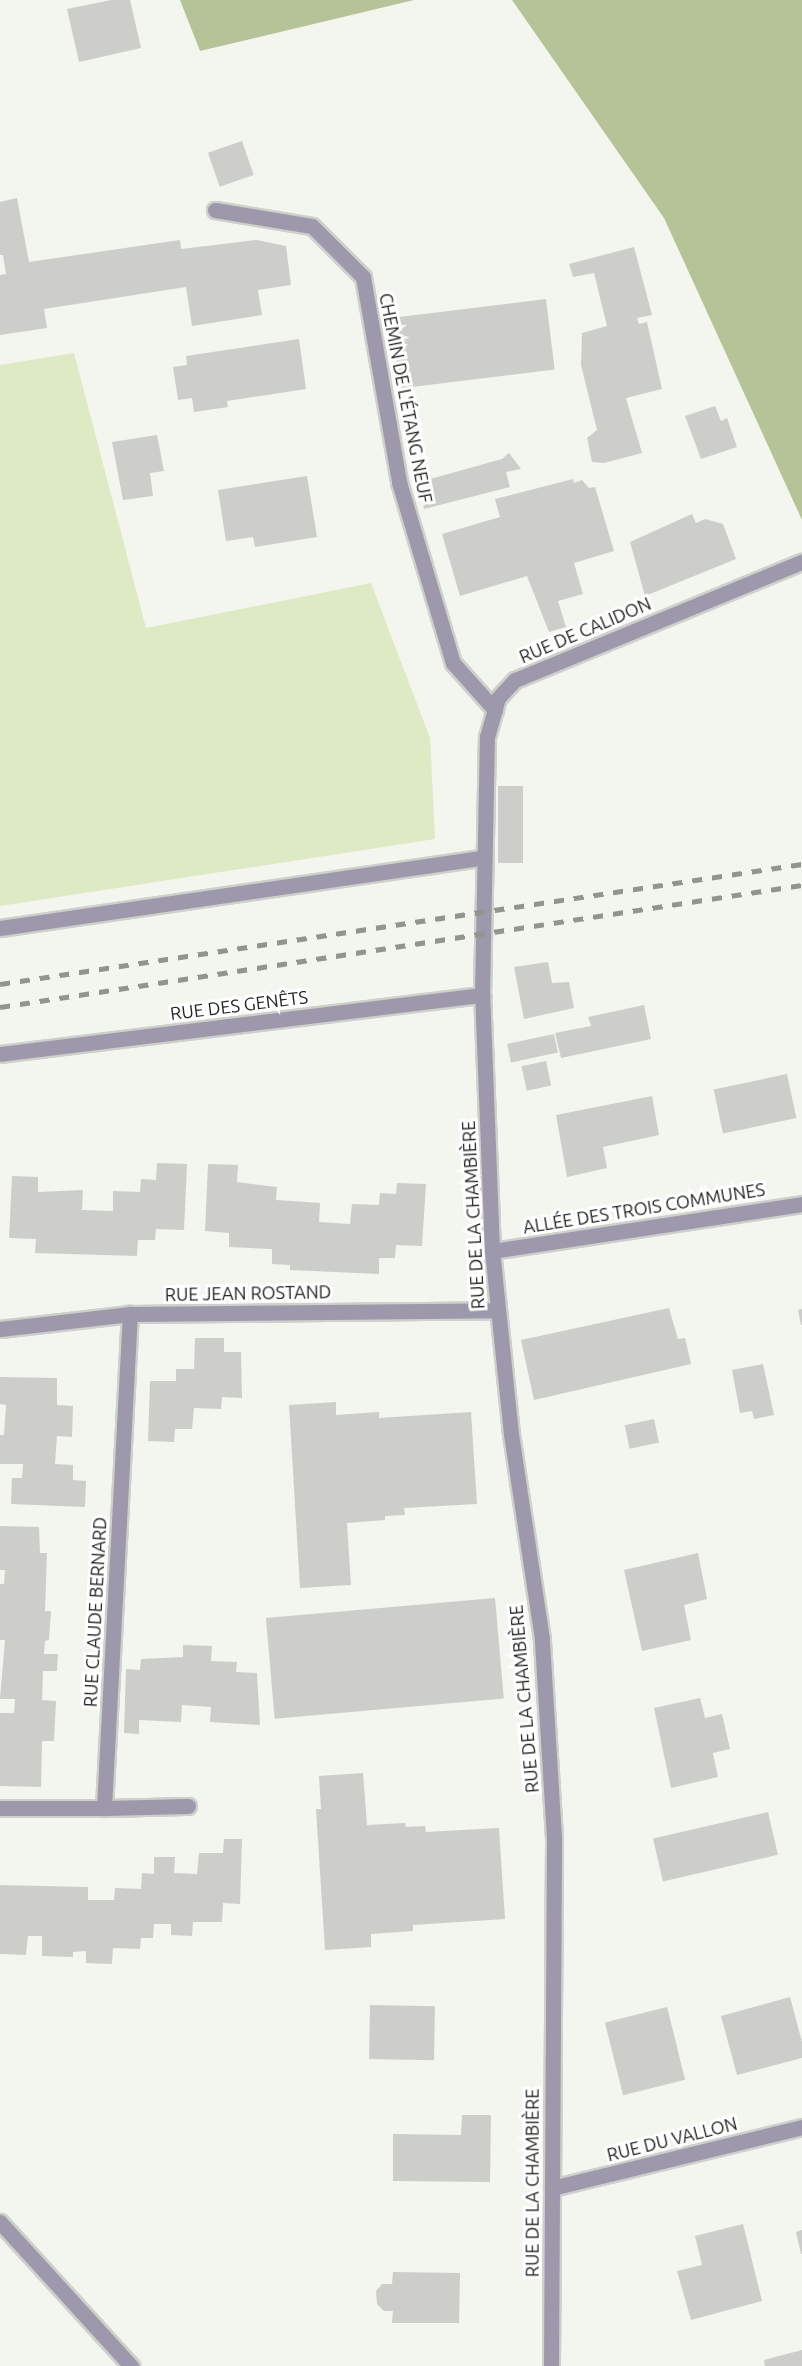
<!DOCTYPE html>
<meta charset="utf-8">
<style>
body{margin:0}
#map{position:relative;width:802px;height:2366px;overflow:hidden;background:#f3f5ef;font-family:Ubuntu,sans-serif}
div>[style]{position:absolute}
.green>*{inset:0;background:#deeac3}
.forest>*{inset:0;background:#b5c397}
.building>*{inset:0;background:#cdcec9;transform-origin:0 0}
.roads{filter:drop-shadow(2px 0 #ced0ca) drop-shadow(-2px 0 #ced0ca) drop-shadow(0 2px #ced0ca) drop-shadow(0 -2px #ced0ca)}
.minor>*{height:15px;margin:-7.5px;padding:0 7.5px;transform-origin:7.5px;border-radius:7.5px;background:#9d98ab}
.rail>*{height:4.5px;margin-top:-2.25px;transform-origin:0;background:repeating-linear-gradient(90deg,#939490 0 10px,transparent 0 20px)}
span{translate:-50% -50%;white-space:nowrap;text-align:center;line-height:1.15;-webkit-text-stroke:6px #fff;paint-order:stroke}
.street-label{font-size:18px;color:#252523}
</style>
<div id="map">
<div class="green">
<i style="clip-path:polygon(74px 353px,146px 628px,371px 583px,430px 738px,435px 839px,0 906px,0 365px)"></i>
</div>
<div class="forest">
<i style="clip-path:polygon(180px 0,414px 0,200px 51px)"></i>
<i style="clip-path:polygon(512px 0,802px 0,802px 520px,664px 218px)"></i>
</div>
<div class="building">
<i style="clip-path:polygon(111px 0,130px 0,141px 48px,79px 62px,67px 9px)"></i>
<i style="left:242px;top:141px;width:36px;height:36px;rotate:71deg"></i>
<i style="clip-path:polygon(17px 198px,29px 262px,180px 240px,181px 249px,257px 240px,286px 246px,291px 285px,258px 290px,262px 315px,192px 326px,186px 287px,44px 309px,47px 328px,0 335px,0 275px,6px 274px,3px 255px,0 255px,0 202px)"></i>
<i style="clip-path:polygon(634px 247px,652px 315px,637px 318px,639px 324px,647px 322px,662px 389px,626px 398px,642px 453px,604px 463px,592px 462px,587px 438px,597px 430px,581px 365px,582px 333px,607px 326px,594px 273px,573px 277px,569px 264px)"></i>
<i style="left:546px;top:299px;width:71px;height:156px;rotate:83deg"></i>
<i style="clip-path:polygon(299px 339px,306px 389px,227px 401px,228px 407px,194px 412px,192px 398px,178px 400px,173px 367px,187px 365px,186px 356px)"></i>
<i style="clip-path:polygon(715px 406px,721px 421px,727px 418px,737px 447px,701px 459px,685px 416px)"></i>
<i style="clip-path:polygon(157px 435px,164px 471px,150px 473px,153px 496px,123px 500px,112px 442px)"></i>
<i style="clip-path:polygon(509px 453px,521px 469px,506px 472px,510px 487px,424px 509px,421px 493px,430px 479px,502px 459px)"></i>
<i style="clip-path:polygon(307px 476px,317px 537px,255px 547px,253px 537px,226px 541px,218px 490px)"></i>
<i style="clip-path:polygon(573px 479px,574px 483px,582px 480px,589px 488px,595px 487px,614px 551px,574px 563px,583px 594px,558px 601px,566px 627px,549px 632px,527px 576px,460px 596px,442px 534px,500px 517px,495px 499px)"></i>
<i style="clip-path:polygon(692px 514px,696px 523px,705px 519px,723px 524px,736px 559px,645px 596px,630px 542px)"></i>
<i style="left:498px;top:786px;width:25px;height:77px"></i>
<i style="clip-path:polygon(548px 962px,552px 983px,569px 982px,574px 1008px,524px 1019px,514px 967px)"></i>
<i style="clip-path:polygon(644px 1005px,651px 1039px,561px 1058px,555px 1033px,591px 1026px,588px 1017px)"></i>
<i style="left:554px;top:1034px;width:19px;height:48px;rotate:78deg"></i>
<i style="left:546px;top:1061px;width:25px;height:25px;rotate:78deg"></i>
<i style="left:787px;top:1074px;width:45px;height:75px;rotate:78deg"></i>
<i style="clip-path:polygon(652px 1096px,659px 1135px,603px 1147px,607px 1168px,567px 1177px,556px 1115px)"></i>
<i style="clip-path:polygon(157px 1163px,187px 1164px,184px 1230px,156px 1229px,155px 1240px,138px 1240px,137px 1256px,35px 1253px,36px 1239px,9px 1238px,12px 1176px,38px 1177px,38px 1192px,83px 1190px,82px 1210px,113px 1211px,113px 1191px,140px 1192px,141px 1179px,156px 1180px)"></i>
<i style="clip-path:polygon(208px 1164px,238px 1165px,237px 1182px,277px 1187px,276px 1200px,320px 1203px,319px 1222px,350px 1224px,352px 1204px,379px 1205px,380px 1193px,396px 1194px,397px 1183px,426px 1184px,422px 1246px,396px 1245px,395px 1258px,379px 1258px,379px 1274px,290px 1270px,290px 1265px,272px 1264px,272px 1249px,229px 1247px,229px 1233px,205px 1231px)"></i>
<i style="clip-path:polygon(669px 1308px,678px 1339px,685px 1338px,691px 1364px,534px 1400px,521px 1340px)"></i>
<i style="clip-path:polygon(802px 1309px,802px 1325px,801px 1325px,798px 1310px)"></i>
<i style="clip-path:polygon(195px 1338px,224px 1338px,224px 1352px,241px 1352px,242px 1398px,222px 1397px,221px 1409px,194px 1408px,192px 1429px,175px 1429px,174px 1442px,148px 1441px,150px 1381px,176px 1381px,176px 1369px,194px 1369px)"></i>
<i style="clip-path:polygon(763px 1364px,774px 1415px,754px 1419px,752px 1411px,740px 1413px,732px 1370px)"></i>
<i style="clip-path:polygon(0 1377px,57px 1378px,57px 1405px,73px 1406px,72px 1437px,57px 1436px,55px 1464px,73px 1465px,73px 1480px,86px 1481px,85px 1507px,11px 1504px,12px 1478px,22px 1478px,23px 1464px,0 1464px,0 1435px,4px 1435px,6px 1405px,0 1404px)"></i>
<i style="clip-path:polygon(336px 1402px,336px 1415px,379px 1412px,379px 1418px,471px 1412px,477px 1504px,404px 1508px,405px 1515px,385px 1516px,385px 1520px,347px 1523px,351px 1585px,300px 1588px,289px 1405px)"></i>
<i style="left:654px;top:1419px;width:24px;height:30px;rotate:78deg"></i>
<i style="clip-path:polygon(0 1526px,39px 1527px,40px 1553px,47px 1553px,45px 1611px,51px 1611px,49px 1640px,45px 1641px,44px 1654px,58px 1654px,57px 1671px,43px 1671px,42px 1700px,56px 1701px,54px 1741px,42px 1741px,41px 1787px,0 1786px,0 1713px,14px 1713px,15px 1699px,0 1699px,5px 1640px,0 1640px,0 1584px,4px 1584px,5px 1570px,0 1570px)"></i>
<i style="clip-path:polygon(698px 1553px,707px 1599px,684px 1605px,691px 1640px,642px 1651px,624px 1570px)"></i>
<i style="left:495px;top:1598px;width:101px;height:230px;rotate:85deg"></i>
<i style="clip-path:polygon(183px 1645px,212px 1646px,211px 1661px,237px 1662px,236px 1672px,257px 1673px,260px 1725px,210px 1722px,211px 1707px,182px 1705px,181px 1722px,139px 1720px,139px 1734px,124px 1733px,126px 1669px,140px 1670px,141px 1659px,183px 1657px)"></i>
<i style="clip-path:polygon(700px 1698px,705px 1718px,722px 1714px,730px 1749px,713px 1753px,718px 1777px,671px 1788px,654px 1708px)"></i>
<i style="clip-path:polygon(363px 1773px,367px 1825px,405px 1823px,406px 1827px,425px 1826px,426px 1832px,499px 1828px,505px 1919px,413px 1925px,413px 1931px,371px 1934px,371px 1947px,325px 1950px,316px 1809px,321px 1809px,319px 1776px)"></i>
<i style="left:768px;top:1812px;width:44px;height:118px;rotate:77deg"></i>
<i style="clip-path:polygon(224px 1839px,242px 1839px,240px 1904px,223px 1903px,222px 1922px,193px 1922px,192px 1936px,171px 1935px,171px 1924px,154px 1924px,153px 1938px,141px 1938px,140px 1949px,113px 1948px,112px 1964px,86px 1963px,86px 1951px,73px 1952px,73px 1957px,42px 1956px,42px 1936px,28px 1936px,26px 1955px,0 1954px,0 1885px,88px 1887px,88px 1900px,114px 1900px,115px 1888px,141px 1889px,142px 1873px,154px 1874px,154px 1857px,175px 1857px,174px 1873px,197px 1874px,199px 1853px,223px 1853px)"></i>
<i style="clip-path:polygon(790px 1997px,802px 2042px,802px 2058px,737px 2075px,721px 2016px)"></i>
<i style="left:370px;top:2005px;width:65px;height:54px;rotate:1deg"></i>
<i style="left:667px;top:2007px;width:75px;height:64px;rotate:76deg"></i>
<i style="clip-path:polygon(462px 2115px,491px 2115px,490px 2182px,393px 2181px,393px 2134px,461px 2135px)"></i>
<i style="clip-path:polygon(743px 2224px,762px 2301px,691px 2320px,677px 2271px,702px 2265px,695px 2236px)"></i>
<i style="clip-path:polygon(802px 2230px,802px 2254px,801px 2254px,796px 2232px)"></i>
<i style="clip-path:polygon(393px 2272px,460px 2273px,459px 2323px,392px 2323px,393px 2311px,384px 2311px,377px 2304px,376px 2291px,382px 2284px,392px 2284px)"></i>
<i style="clip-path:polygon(802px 2350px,802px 2366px,765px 2366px,764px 2360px)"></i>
</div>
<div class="roads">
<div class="minor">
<i style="left:215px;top:210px;width:98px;rotate:9.4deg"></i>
<i style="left:312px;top:226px;width:72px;rotate:45deg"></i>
<i style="left:363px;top:277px;width:208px;rotate:80deg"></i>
<i style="left:399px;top:482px;width:189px;rotate:73.4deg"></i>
<i style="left:453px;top:663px;width:63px;rotate:48.2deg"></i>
<i style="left:0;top:928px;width:489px;rotate:-8.3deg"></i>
<i style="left:0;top:1054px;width:486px;rotate:-7deg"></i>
<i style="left:492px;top:1251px;width:314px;rotate:-8.6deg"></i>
<i style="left:0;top:1329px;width:131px;rotate:-6.6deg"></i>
<i style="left:130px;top:1314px;width:368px;rotate:-0.6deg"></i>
<i style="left:0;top:1808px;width:104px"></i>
<i style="left:104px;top:1808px;width:495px;rotate:-87deg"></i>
<i style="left:104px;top:1808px;width:84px;rotate:-1.4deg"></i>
<i style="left:552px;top:2188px;width:257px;rotate:-13.7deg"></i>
<i style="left:0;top:2222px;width:195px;rotate:47.7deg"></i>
<i style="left:551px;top:2366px;width:528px;rotate:-89.67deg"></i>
<i style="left:554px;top:1838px;width:199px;rotate:-93.5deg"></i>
<i style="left:542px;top:1639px;width:207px;rotate:-98.6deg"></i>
<i style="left:511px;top:1434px;width:184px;rotate:-95.9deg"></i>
<i style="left:492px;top:1251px;width:256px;rotate:-92.2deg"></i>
<i style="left:482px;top:995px;width:258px;rotate:-88.9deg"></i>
<i style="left:487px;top:737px;width:41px;rotate:-74.2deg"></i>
<i style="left:498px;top:698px;width:25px;rotate:-47deg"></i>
<i style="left:515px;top:680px;width:310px;rotate:-22.4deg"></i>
</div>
</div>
<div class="rail">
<i style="left:0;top:984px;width:811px;rotate:-8.51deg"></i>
<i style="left:0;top:1007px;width:811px;rotate:-8.65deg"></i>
</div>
<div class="street-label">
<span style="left:406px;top:398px;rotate:79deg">CHEMIN DE L'ÉTANG NEUF</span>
<span style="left:585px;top:630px;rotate:-23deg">RUE DE CALIDON</span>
<span style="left:239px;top:1005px;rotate:-7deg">RUE DES GENÊTS</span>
<span style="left:644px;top:1208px;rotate:-9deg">ALLÉE DES TROIS COMMUNES</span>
<span style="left:473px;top:1215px;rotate:-93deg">RUE DE LA CHAMBIÈRE</span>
<span style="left:248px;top:1293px;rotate:-1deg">RUE JEAN ROSTAND</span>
<span style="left:95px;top:1612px;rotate:-87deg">RUE CLAUDE BERNARD</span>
<span style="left:524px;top:1699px;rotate:-95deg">RUE DE LA CHAMBIÈRE</span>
<span style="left:672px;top:2139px;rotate:-14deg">RUE DU VALLON</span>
<span style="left:532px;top:2183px;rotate:-90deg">RUE DE LA CHAMBIÈRE</span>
</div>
</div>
